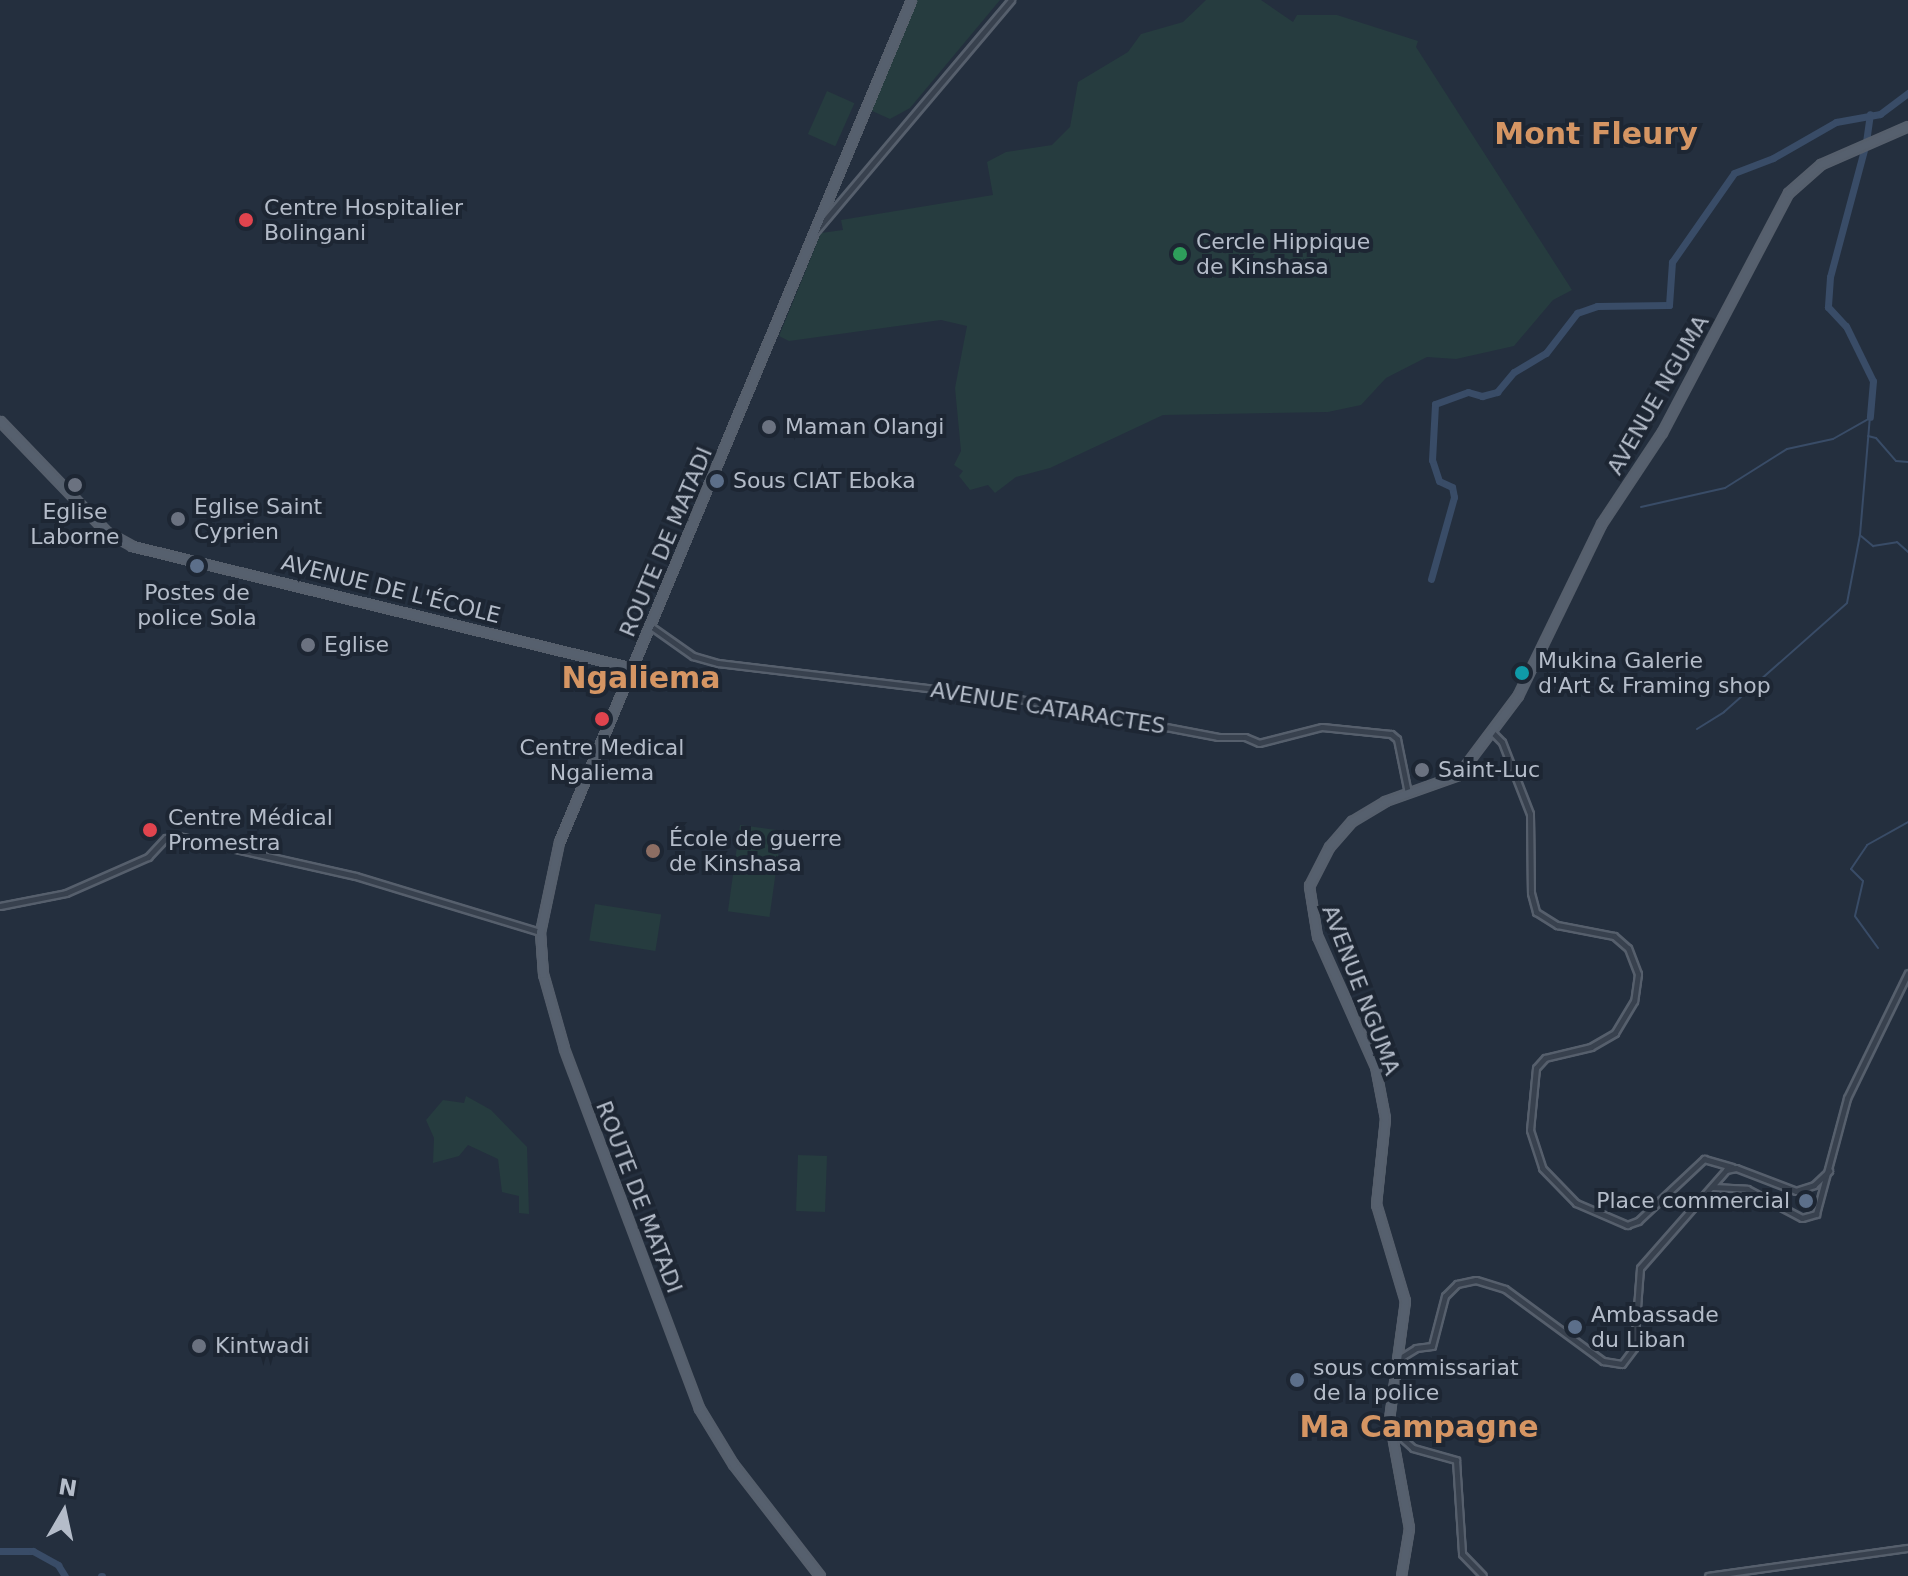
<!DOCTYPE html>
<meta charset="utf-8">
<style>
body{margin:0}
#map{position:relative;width:1908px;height:1576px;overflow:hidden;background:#242f3e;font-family:"DejaVu Sans",sans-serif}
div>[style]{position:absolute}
.green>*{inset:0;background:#263c3f;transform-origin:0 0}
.stream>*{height:2px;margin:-1px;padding:0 1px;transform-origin:1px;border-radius:1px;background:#394c67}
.river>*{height:7px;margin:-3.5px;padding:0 3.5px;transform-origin:3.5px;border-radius:3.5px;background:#394c67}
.roads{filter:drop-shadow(2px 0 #565f6c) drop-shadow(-2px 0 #565f6c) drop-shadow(0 2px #565f6c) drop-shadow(0 -2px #565f6c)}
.minor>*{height:5px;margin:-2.5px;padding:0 2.5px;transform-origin:2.5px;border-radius:2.5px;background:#38414e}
.major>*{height:7px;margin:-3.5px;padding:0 3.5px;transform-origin:3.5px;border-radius:3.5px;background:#56606e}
.dots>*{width:22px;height:22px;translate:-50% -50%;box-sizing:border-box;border:4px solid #1d2633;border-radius:50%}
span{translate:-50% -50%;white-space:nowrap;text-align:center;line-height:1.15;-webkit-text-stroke:8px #1d2633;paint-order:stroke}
.poi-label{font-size:22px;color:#b4bcc9}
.left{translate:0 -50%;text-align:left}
.right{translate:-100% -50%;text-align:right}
.street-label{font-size:22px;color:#b4bcc9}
.district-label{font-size:30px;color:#d59563;font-weight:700}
.north{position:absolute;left:24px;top:1472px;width:80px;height:80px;-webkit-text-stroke:6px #1d2633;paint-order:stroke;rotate:9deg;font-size:22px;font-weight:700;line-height:32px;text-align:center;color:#b4bcc9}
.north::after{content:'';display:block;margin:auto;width:28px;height:36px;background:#b4bcc9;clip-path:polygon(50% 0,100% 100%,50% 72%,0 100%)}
</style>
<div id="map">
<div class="green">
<i style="clip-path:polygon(917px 0,1000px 0,910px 108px,890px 119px,870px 110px)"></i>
<i style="clip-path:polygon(1206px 0,1261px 0,1293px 22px,1297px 15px,1337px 15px,1418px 41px,1416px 47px,1572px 290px,1553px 300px,1514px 346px,1456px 359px,1427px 357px,1386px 378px,1361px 405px,1328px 412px,1163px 415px,1050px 468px,1016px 477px,995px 493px,988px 485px,970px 490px,959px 476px,963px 471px,954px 465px,961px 451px,955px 388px,967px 326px,941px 320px,789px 341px,779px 336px,821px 233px,843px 230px,841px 220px,993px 195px,987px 162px,1006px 152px,1052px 145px,1070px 127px,1078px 82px,1128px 52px,1141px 34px,1183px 22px)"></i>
<i style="left:827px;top:91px;width:30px;height:47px;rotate:24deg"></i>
<i style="left:740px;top:825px;width:42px;height:87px;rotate:8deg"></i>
<i style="left:595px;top:904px;width:67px;height:37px;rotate:9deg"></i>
<i style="clip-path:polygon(466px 1096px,491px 1110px,527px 1147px,529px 1214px,519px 1213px,519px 1196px,502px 1192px,498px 1159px,468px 1145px,459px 1156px,433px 1163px,434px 1138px,426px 1120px,443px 1100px,464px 1103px)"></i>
<i style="left:798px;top:1155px;width:29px;height:56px;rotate:2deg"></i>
</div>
<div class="stream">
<i style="left:1868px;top:436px;width:8px;rotate:14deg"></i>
<i style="left:1876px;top:438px;width:30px;rotate:49deg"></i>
<i style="left:1896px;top:461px;width:12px;rotate:5deg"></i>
<i style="left:1641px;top:507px;width:86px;rotate:-12.7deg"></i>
<i style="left:1725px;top:488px;width:73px;rotate:-32.2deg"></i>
<i style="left:1787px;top:449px;width:47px;rotate:-12.3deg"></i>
<i style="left:1833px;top:439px;width:43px;rotate:-29.6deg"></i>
<i style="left:1861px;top:536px;width:16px;rotate:40deg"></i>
<i style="left:1873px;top:546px;width:24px;rotate:-9deg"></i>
<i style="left:1897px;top:542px;width:15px;rotate:42deg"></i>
<i style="left:1697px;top:729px;width:32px;rotate:-32deg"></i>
<i style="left:1724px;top:712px;width:164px;rotate:-41.5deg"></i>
<i style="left:1847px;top:603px;width:69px;rotate:-79.2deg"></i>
<i style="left:1860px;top:535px;width:118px;rotate:-85.2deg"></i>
<i style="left:1878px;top:948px;width:39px;rotate:-126deg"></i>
<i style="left:1855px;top:916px;width:36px;rotate:-77deg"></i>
<i style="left:1863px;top:881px;width:17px;rotate:-135deg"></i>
<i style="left:1851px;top:869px;width:29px;rotate:-56deg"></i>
<i style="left:1867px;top:845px;width:47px;rotate:-29.3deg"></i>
</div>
<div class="river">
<i style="left:1866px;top:142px;width:28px;rotate:-82deg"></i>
<i style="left:1864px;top:150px;width:131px;rotate:105deg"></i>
<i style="left:1830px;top:277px;width:30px;rotate:94deg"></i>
<i style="left:1828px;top:307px;width:26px;rotate:47deg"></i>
<i style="left:1846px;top:326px;width:61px;rotate:63.9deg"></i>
<i style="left:1873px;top:381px;width:36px;rotate:95deg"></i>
<i style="left:1431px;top:579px;width:85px;rotate:-74.3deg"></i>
<i style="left:1454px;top:497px;width:10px;rotate:-101deg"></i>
<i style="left:1452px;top:487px;width:14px;rotate:-155deg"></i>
<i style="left:1439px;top:481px;width:22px;rotate:-108deg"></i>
<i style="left:1432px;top:460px;width:56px;rotate:-86.9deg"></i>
<i style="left:1435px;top:404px;width:35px;rotate:-20deg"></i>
<i style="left:1468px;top:392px;width:15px;rotate:16deg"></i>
<i style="left:1482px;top:396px;width:16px;rotate:-15deg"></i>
<i style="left:1497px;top:392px;width:26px;rotate:-50deg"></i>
<i style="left:1514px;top:372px;width:37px;rotate:-31deg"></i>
<i style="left:1546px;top:353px;width:51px;rotate:-52.2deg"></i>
<i style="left:1577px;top:313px;width:21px;rotate:-19deg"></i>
<i style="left:1597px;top:306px;width:72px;rotate:-0.8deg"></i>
<i style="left:1669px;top:305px;width:43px;rotate:-86deg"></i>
<i style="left:1672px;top:262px;width:108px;rotate:-55.1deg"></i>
<i style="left:1734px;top:173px;width:42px;rotate:-21deg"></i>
<i style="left:1773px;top:158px;width:73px;rotate:-29.7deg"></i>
<i style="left:1836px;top:122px;width:45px;rotate:-10.3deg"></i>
<i style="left:1880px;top:114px;width:35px;rotate:-37deg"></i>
<i style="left:0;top:1551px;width:33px"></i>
<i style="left:33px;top:1551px;width:29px;rotate:29deg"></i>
<i style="left:58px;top:1565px;width:13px;rotate:58deg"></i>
<i style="left:101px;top:1576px;width:1px"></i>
</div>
<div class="roads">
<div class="minor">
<i style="left:815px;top:232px;width:304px;rotate:-49.8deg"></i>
<i style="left:649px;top:625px;width:54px;rotate:35.2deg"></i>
<i style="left:693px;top:656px;width:26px;rotate:16deg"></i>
<i style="left:718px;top:663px;width:303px;rotate:6.8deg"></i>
<i style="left:1019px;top:699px;width:203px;rotate:10.8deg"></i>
<i style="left:1218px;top:737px;width:27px"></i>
<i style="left:1245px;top:737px;width:15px;rotate:23deg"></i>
<i style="left:1259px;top:743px;width:65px;rotate:-14.3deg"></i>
<i style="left:1322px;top:727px;width:69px;rotate:5.8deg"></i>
<i style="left:1391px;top:734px;width:8px;rotate:40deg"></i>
<i style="left:1397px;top:739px;width:55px;rotate:78.5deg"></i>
<i style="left:1492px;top:732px;width:14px;rotate:45deg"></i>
<i style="left:1502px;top:742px;width:77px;rotate:68.7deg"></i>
<i style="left:1530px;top:814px;width:79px;rotate:89.3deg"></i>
<i style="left:1531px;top:893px;width:20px;rotate:75deg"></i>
<i style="left:1536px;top:912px;width:25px;rotate:32deg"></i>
<i style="left:1557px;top:925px;width:58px;rotate:10.9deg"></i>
<i style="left:1614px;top:936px;width:18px;rotate:41deg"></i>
<i style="left:1628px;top:948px;width:28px;rotate:69deg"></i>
<i style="left:1638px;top:974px;width:27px;rotate:98deg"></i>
<i style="left:1634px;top:1001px;width:37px;rotate:121deg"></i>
<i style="left:1615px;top:1033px;width:28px;rotate:150deg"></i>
<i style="left:1591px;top:1047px;width:47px;rotate:166.6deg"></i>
<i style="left:1545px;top:1058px;width:13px;rotate:132deg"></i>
<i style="left:1536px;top:1068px;width:62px;rotate:95.5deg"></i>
<i style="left:1530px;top:1130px;width:40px;rotate:72deg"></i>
<i style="left:1542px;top:1168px;width:49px;rotate:45.8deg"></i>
<i style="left:1576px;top:1203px;width:56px;rotate:23.3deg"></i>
<i style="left:1627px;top:1225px;width:12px;rotate:-20deg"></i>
<i style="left:1638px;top:1221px;width:91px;rotate:-43.2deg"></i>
<i style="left:1704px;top:1159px;width:29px;rotate:16deg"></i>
<i style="left:0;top:906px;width:67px;rotate:-11.1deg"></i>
<i style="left:66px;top:893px;width:90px;rotate:-23.7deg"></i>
<i style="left:148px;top:857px;width:26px;rotate:-47deg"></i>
<i style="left:166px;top:838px;width:12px;rotate:-9deg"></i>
<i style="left:178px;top:836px;width:182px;rotate:12.7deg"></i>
<i style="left:356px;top:876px;width:192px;rotate:16.9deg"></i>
<i style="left:1713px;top:1187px;width:34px;rotate:3deg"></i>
<i style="left:1747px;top:1189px;width:62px;rotate:27.8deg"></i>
<i style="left:1802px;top:1218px;width:15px;rotate:-16deg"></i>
<i style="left:1816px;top:1214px;width:120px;rotate:-75deg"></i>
<i style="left:1847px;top:1098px;width:139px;rotate:-64deg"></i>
<i style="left:1397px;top:1360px;width:22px;rotate:-32deg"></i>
<i style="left:1416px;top:1348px;width:16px;rotate:-7deg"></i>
<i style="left:1432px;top:1346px;width:52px;rotate:-75.4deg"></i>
<i style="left:1445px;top:1296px;width:17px;rotate:-45deg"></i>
<i style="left:1457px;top:1284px;width:19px;rotate:-12deg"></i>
<i style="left:1476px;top:1280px;width:30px;rotate:17deg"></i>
<i style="left:1505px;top:1289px;width:122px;rotate:36.3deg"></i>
<i style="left:1603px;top:1361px;width:19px;rotate:9deg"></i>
<i style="left:1622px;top:1364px;width:20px;rotate:-53deg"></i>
<i style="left:1634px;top:1348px;width:80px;rotate:-85.7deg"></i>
<i style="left:1640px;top:1268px;width:130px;rotate:-48.7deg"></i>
<i style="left:1726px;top:1170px;width:10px;rotate:-11deg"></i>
<i style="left:1736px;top:1168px;width:64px;rotate:21deg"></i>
<i style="left:1796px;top:1191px;width:19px;rotate:-18deg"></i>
<i style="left:1814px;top:1185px;width:21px;rotate:-43deg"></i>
<i style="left:1392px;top:1429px;width:28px;rotate:42deg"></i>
<i style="left:1413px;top:1448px;width:45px;rotate:15.6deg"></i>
<i style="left:1456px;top:1460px;width:94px;rotate:86.3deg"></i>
<i style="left:1462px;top:1554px;width:30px;rotate:46deg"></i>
<i style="left:1708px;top:1576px;width:202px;rotate:-8deg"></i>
</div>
<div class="major">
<i style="left:0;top:421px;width:154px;rotate:46.1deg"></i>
<i style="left:107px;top:532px;width:29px;rotate:29deg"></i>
<i style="left:132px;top:546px;width:515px;rotate:13.71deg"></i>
<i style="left:820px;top:1576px;width:142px;rotate:-127.8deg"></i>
<i style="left:733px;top:1464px;width:66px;rotate:-121.3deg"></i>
<i style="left:699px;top:1408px;width:384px;rotate:-110.6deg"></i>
<i style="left:564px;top:1048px;width:77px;rotate:-105.8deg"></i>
<i style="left:543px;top:974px;width:42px;rotate:-94.1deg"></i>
<i style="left:540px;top:932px;width:92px;rotate:-78.1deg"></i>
<i style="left:559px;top:842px;width:913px;rotate:-67.31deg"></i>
<i style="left:1401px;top:1576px;width:49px;rotate:-80.5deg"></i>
<i style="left:1409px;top:1528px;width:111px;rotate:-100.4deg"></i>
<i style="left:1389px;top:1419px;width:119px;rotate:-82.3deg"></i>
<i style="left:1405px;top:1301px;width:101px;rotate:-106.6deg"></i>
<i style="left:1376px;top:1204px;width:86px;rotate:-84deg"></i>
<i style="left:1385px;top:1118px;width:53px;rotate:-100.9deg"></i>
<i style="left:1375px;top:1066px;width:142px;rotate:-114deg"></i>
<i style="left:1317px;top:936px;width:51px;rotate:-99.1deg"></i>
<i style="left:1309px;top:886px;width:44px;rotate:-62.9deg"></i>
<i style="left:1329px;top:847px;width:35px;rotate:-49deg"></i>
<i style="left:1352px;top:821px;width:39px;rotate:-31deg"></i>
<i style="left:1385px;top:801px;width:77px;rotate:-19.6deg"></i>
<i style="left:1458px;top:775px;width:100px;rotate:-53.1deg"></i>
<i style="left:1518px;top:695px;width:190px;rotate:-64.1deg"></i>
<i style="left:1601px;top:524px;width:110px;rotate:-56.5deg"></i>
<i style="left:1662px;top:432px;width:270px;rotate:-62.2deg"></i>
<i style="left:1788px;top:193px;width:44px;rotate:-41.3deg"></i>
<i style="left:1821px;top:164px;width:95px;rotate:-23.6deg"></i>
</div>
</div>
<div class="dots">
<i style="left:246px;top:220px;background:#e0444e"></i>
<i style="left:1180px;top:254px;background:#2e9e5b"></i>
<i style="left:769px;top:427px;background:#6b7280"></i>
<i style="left:717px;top:481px;background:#5c6f8a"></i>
<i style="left:75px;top:485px;background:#6b7280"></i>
<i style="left:178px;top:519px;background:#6b7280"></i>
<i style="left:197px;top:566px;background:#5c6f8a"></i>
<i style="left:308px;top:645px;background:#6b7280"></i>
<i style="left:1522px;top:673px;background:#0f9aa8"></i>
<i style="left:602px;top:719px;background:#e0444e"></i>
<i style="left:1422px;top:770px;background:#6b7280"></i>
<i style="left:150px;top:830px;background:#e0444e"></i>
<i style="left:653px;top:851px;background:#8d6e63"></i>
<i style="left:1806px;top:1201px;background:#5c6f8a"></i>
<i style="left:1575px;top:1327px;background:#5c6f8a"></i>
<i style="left:199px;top:1346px;background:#6b7280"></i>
<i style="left:1297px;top:1380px;background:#5c6f8a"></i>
</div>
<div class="poi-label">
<span class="left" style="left:264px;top:220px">Centre Hospitalier<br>Bolingani</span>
<span class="left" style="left:1196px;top:254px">Cercle Hippique<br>de Kinshasa</span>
<span class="left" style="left:785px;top:427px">Maman Olangi</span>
<span class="left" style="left:733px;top:481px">Sous CIAT Eboka</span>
<span class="left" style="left:194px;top:519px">Eglise Saint<br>Cyprien</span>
<span style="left:75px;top:524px">Eglise<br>Laborne</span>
<span style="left:197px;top:605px">Postes de<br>police Sola</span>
<span class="left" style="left:324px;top:645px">Eglise</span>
<span class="left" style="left:1538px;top:673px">Mukina Galerie<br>d'Art &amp; Framing shop</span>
<span style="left:602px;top:760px">Centre Medical<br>Ngaliema</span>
<span class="left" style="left:1438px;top:770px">Saint-Luc</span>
<span class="left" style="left:168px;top:830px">Centre Médical<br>Promestra</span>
<span class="left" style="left:669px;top:851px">École de guerre<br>de Kinshasa</span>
<span class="right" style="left:1790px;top:1201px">Place commercial</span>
<span class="left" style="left:1591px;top:1327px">Ambassade<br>du Liban</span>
<span class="left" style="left:215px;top:1346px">Kintwadi</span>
<span class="left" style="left:1313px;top:1380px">sous commissariat<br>de la police</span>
</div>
<div class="street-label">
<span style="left:1658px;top:395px;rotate:-60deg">AVENUE NGUMA</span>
<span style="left:666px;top:542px;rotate:-67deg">ROUTE DE MATADI</span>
<span style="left:391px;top:589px;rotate:14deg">AVENUE DE L'ÉCOLE</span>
<span style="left:1048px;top:708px;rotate:9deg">AVENUE CATARACTES</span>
<span style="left:1361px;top:990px;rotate:69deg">AVENUE NGUMA</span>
<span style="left:639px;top:1197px;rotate:69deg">ROUTE DE MATADI</span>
</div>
<div class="district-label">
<span style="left:1596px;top:134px">Mont Fleury</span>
<span style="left:641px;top:678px">Ngaliema</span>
<span style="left:1419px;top:1427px">Ma Campagne</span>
</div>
<div class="north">N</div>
</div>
